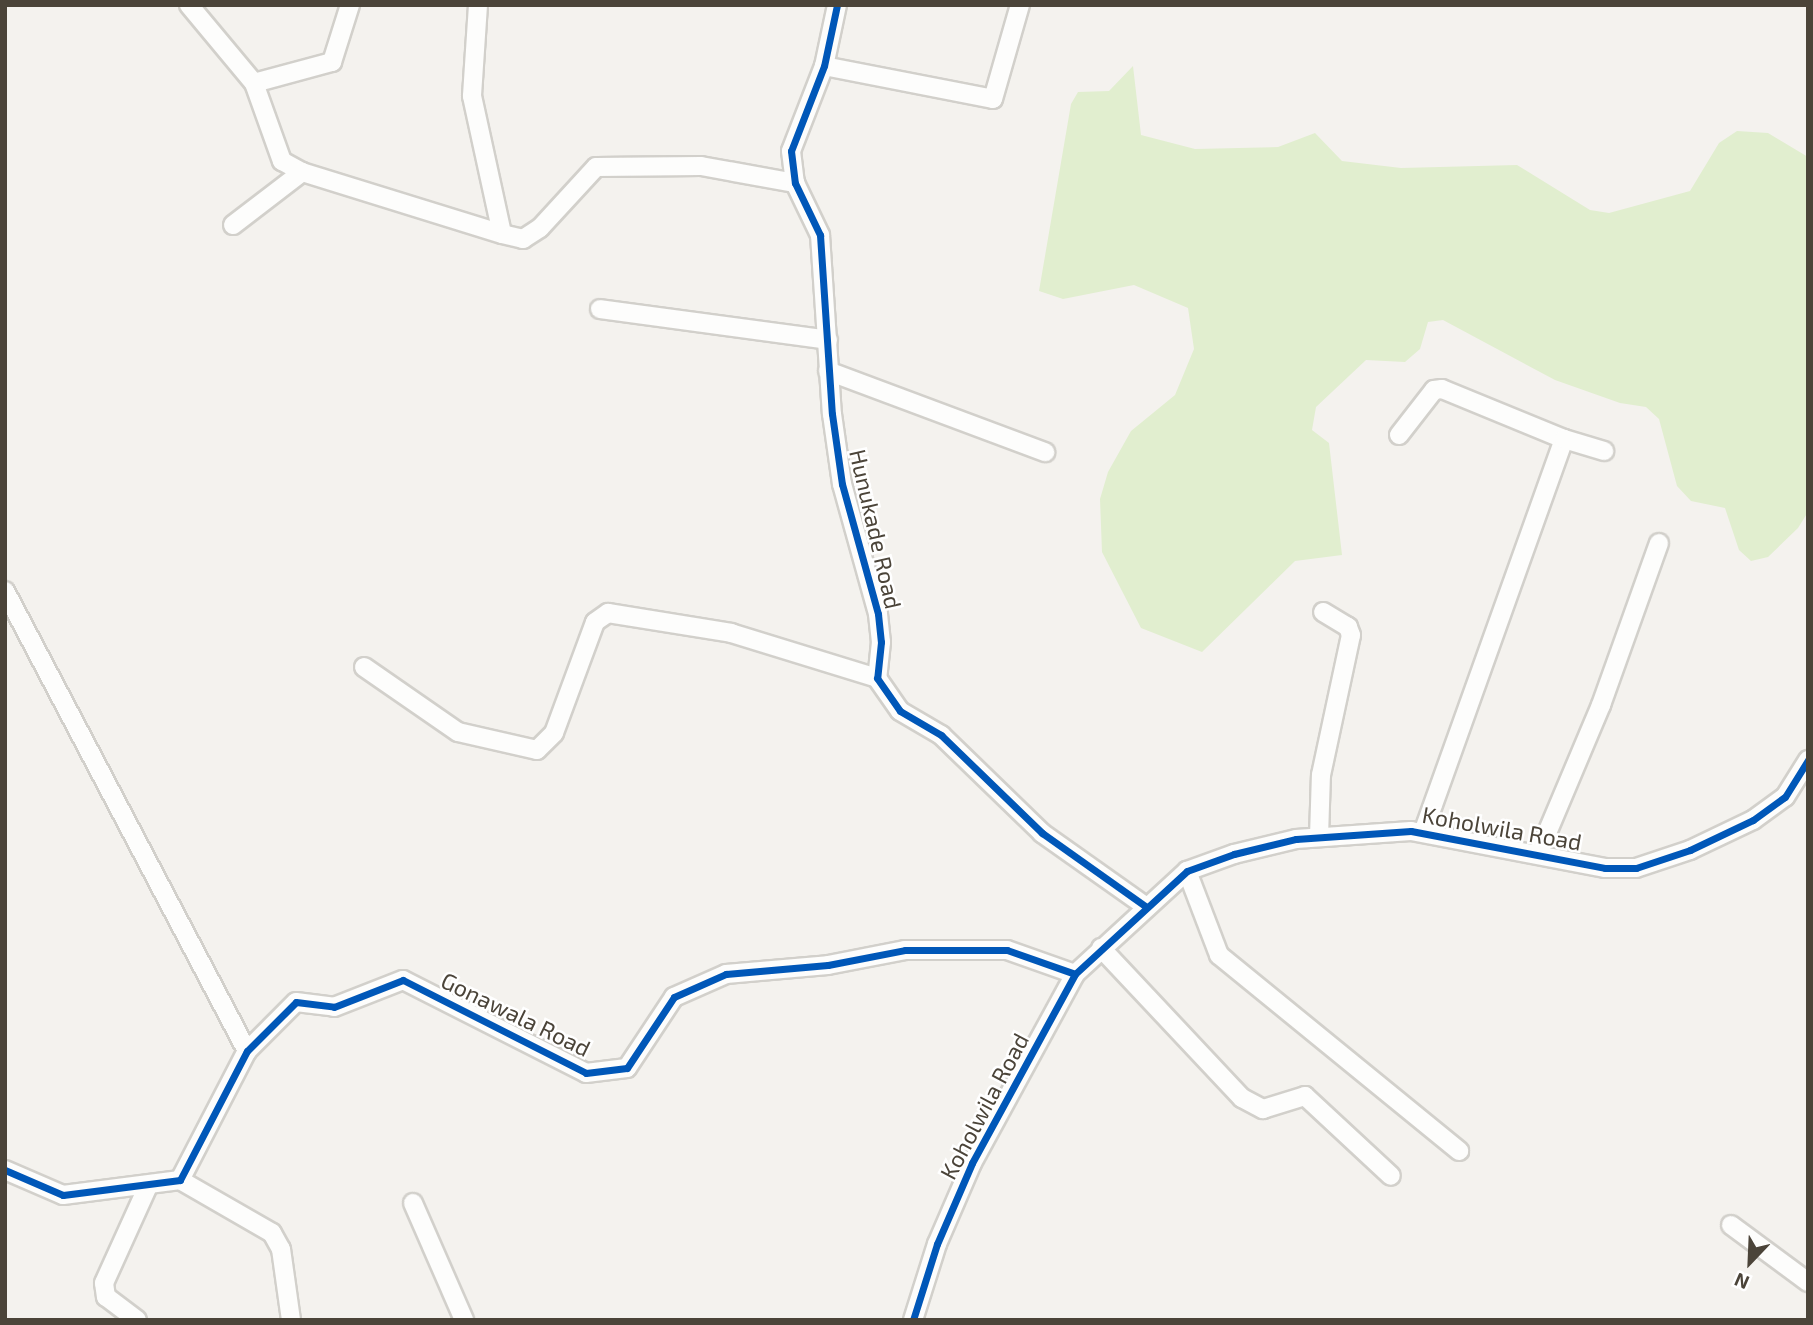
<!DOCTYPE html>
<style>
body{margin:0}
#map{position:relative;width:1813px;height:1325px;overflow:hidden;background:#f4f2ee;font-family:"Exo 2",sans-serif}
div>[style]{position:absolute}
.green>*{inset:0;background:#e1eecf}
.roads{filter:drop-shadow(2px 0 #d2d0cb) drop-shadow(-2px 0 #d2d0cb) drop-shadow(0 2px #d2d0cb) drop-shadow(0 -2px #d2d0cb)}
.minor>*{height:18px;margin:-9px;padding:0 9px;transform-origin:9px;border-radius:9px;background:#fdfdfc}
.cycleway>*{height:7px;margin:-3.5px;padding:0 3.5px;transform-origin:3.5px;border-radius:3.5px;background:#0057b8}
span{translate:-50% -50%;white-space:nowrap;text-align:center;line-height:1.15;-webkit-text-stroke:5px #fff;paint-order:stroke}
.street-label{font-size:23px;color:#4b4439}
.frame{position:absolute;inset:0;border:7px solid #4b4439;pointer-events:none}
.north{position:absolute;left:1715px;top:1227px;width:70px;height:70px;-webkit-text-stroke:5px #fff;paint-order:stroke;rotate:203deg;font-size:19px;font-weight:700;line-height:28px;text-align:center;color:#4b4439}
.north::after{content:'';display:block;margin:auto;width:24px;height:32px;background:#4b4439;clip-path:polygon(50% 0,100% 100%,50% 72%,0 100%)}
</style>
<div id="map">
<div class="green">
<i style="clip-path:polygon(1133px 66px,1141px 135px,1195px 149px,1278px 147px,1315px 133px,1342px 161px,1401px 168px,1517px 165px,1590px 210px,1609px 213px,1690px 191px,1719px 143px,1737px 131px,1768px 133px,1808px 157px,1808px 512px,1798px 528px,1768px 557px,1751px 561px,1739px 550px,1725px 508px,1691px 501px,1677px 486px,1659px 419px,1646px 407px,1620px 403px,1555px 380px,1443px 320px,1428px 322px,1420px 349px,1405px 362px,1366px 360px,1316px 407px,1312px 430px,1329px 443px,1342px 555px,1295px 561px,1202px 652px,1141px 628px,1102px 552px,1100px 499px,1108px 472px,1131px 431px,1175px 395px,1194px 349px,1188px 308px,1134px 285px,1063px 299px,1039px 291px,1071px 104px,1078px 92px,1109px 91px)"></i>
</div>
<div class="roads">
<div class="minor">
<i style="left:189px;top:5px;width:102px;rotate:50.2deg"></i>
<i style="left:254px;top:83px;width:83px;rotate:70.3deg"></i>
<i style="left:282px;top:161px;width:23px;rotate:29deg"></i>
<i style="left:302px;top:172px;width:209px;rotate:17.2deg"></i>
<i style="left:502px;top:234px;width:22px;rotate:13deg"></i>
<i style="left:523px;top:239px;width:20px;rotate:-33deg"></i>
<i style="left:540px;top:228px;width:83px;rotate:-47.4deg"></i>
<i style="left:596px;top:167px;width:105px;rotate:-0.5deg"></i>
<i style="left:701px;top:166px;width:96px;rotate:10.3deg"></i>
<i style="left:478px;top:5px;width:91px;rotate:93.8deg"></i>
<i style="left:472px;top:96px;width:141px;rotate:77.7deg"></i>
<i style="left:837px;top:5px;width:62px;rotate:102deg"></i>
<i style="left:824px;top:66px;width:91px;rotate:111.2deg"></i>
<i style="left:791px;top:151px;width:32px;rotate:83deg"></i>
<i style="left:795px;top:183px;width:58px;rotate:64.3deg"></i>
<i style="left:820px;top:235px;width:179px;rotate:86.2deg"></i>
<i style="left:832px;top:414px;width:71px;rotate:81.9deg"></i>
<i style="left:842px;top:484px;width:135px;rotate:74.5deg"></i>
<i style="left:878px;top:614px;width:28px;rotate:84deg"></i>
<i style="left:881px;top:642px;width:36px;rotate:96deg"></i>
<i style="left:877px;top:678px;width:40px;rotate:55.1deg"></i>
<i style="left:900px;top:711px;width:48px;rotate:30.3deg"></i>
<i style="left:941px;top:735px;width:141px;rotate:44.1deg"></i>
<i style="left:1042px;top:833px;width:126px;rotate:35.3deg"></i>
<i style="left:824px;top:66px;width:172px;rotate:11deg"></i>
<i style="left:993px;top:99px;width:98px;rotate:-74deg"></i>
<i style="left:254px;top:83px;width:81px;rotate:-15.1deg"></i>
<i style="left:332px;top:62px;width:60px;rotate:-72.5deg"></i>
<i style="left:233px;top:225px;width:87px;rotate:-37.5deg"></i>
<i style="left:600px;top:309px;width:230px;rotate:7.7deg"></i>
<i style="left:828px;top:371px;width:232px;rotate:20.5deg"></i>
<i style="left:1399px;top:435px;width:57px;rotate:-52.1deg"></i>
<i style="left:1434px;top:390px;width:8px;rotate:-7deg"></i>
<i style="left:1442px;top:389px;width:132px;rotate:22.3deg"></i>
<i style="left:1564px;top:439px;width:416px;rotate:109.7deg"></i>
<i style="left:1564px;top:439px;width:42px;rotate:16.7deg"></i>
<i style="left:5px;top:591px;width:520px;rotate:62.25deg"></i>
<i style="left:364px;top:667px;width:114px;rotate:34.7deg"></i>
<i style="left:458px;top:732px;width:81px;rotate:12.8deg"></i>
<i style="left:537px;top:750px;width:24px;rotate:-45deg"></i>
<i style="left:554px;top:733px;width:118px;rotate:-69.7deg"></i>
<i style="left:595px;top:622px;width:16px;rotate:-35deg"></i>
<i style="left:608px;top:613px;width:125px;rotate:9.2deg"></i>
<i style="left:731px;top:633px;width:153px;rotate:17.1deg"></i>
<i style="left:1319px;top:837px;width:62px;rotate:-88.2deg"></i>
<i style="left:1321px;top:775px;width:143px;rotate:-77.9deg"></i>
<i style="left:1351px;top:635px;width:9px;rotate:-111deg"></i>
<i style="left:1348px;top:627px;width:29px;rotate:-149deg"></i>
<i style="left:1539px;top:852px;width:160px;rotate:-67.1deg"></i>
<i style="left:1601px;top:705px;width:172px;rotate:-70.3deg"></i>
<i style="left:1187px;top:871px;width:90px;rotate:69.1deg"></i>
<i style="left:1219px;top:955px;width:310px;rotate:39.2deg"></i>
<i style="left:1101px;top:948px;width:206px;rotate:46.8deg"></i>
<i style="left:1242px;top:1098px;width:24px;rotate:28deg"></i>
<i style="left:1263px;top:1109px;width:44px;rotate:-17.2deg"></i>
<i style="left:1305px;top:1096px;width:117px;rotate:42.9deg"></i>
<i style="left:5px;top:1170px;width:63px;rotate:23.3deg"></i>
<i style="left:63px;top:1195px;width:118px;rotate:-7.3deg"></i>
<i style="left:180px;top:1180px;width:145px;rotate:-62.6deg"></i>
<i style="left:247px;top:1051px;width:69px;rotate:-45deg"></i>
<i style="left:296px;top:1002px;width:38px;rotate:7deg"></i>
<i style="left:334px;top:1007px;width:74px;rotate:-21.4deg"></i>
<i style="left:403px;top:980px;width:205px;rotate:26.9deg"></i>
<i style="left:586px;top:1073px;width:41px;rotate:-7deg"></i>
<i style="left:627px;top:1068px;width:85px;rotate:-56.5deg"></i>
<i style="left:674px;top:997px;width:57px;rotate:-23.9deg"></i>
<i style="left:726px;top:974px;width:102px;rotate:-5deg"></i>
<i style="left:828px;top:965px;width:78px;rotate:-11deg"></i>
<i style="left:905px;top:950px;width:102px"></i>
<i style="left:1007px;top:950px;width:72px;rotate:19.4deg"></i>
<i style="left:180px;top:1180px;width:106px;rotate:29.9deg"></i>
<i style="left:272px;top:1233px;width:18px;rotate:61deg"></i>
<i style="left:281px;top:1249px;width:72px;rotate:82deg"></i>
<i style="left:413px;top:1203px;width:128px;rotate:66.4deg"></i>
<i style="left:1731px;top:1225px;width:96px;rotate:36.5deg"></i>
<i style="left:137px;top:1320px;width:39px;rotate:-143deg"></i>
<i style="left:106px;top:1297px;width:14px;rotate:-98deg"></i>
<i style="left:104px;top:1283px;width:107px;rotate:-65.6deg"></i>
<i style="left:913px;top:1320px;width:80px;rotate:-72.5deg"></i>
<i style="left:937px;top:1244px;width:88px;rotate:-66.6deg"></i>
<i style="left:972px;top:1163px;width:215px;rotate:-61.4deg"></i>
<i style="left:1075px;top:974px;width:152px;rotate:-42.6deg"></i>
<i style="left:1187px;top:871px;width:50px;rotate:-19.9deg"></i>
<i style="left:1234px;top:854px;width:64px;rotate:-13.6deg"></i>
<i style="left:1296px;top:839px;width:115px;rotate:-4deg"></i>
<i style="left:1411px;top:831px;width:197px;rotate:10.8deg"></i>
<i style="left:1605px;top:868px;width:31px"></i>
<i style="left:1636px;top:868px;width:57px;rotate:-18.4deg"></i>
<i style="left:1690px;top:850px;width:70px;rotate:-25.5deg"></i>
<i style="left:1753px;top:820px;width:39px;rotate:-36deg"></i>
<i style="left:1785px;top:797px;width:44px;rotate:-58.1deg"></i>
</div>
</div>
<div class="cycleway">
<i style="left:837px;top:5px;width:62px;rotate:102deg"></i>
<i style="left:824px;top:66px;width:91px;rotate:111.2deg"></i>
<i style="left:791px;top:151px;width:32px;rotate:83deg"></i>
<i style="left:795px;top:183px;width:58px;rotate:64.3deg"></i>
<i style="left:820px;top:235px;width:179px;rotate:86.2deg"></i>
<i style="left:832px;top:414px;width:71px;rotate:81.9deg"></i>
<i style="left:842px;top:484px;width:135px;rotate:74.5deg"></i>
<i style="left:878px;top:614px;width:28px;rotate:84deg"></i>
<i style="left:881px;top:642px;width:36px;rotate:96deg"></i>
<i style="left:877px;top:678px;width:40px;rotate:55.1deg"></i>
<i style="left:900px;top:711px;width:48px;rotate:30.3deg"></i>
<i style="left:941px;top:735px;width:141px;rotate:44.1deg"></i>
<i style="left:1042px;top:833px;width:126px;rotate:35.3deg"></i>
<i style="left:5px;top:1170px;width:63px;rotate:23.3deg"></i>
<i style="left:63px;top:1195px;width:118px;rotate:-7.3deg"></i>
<i style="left:180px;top:1180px;width:145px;rotate:-62.6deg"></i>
<i style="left:247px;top:1051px;width:69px;rotate:-45deg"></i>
<i style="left:296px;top:1002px;width:38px;rotate:7deg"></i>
<i style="left:334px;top:1007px;width:74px;rotate:-21.4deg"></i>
<i style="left:403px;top:980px;width:205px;rotate:26.9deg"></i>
<i style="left:586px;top:1073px;width:41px;rotate:-7deg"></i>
<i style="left:627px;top:1068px;width:85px;rotate:-56.5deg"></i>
<i style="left:674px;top:997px;width:57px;rotate:-23.9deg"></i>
<i style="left:726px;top:974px;width:102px;rotate:-5deg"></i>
<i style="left:828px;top:965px;width:78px;rotate:-11deg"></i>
<i style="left:905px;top:950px;width:102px"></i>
<i style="left:1007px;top:950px;width:72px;rotate:19.4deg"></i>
<i style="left:913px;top:1320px;width:80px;rotate:-72.5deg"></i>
<i style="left:937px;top:1244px;width:88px;rotate:-66.6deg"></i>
<i style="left:972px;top:1163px;width:215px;rotate:-61.4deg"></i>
<i style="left:1075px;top:974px;width:152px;rotate:-42.6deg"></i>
<i style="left:1187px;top:871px;width:50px;rotate:-19.9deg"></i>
<i style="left:1234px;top:854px;width:64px;rotate:-13.6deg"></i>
<i style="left:1296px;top:839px;width:115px;rotate:-4deg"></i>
<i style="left:1411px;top:831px;width:197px;rotate:10.8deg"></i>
<i style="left:1605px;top:868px;width:31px"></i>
<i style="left:1636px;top:868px;width:57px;rotate:-18.4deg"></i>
<i style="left:1690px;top:850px;width:70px;rotate:-25.5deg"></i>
<i style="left:1753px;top:820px;width:39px;rotate:-36deg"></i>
<i style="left:1785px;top:797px;width:44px;rotate:-58.1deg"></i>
</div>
<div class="street-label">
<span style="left:876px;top:529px;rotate:77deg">Hunukade Road</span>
<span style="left:1502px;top:828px;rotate:10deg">Koholwila Road</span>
<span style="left:516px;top:1014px;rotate:26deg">Gonawala Road</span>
<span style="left:984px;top:1106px;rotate:-62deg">Koholwila Road</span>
</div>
<div class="frame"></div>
<div class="north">N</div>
</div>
